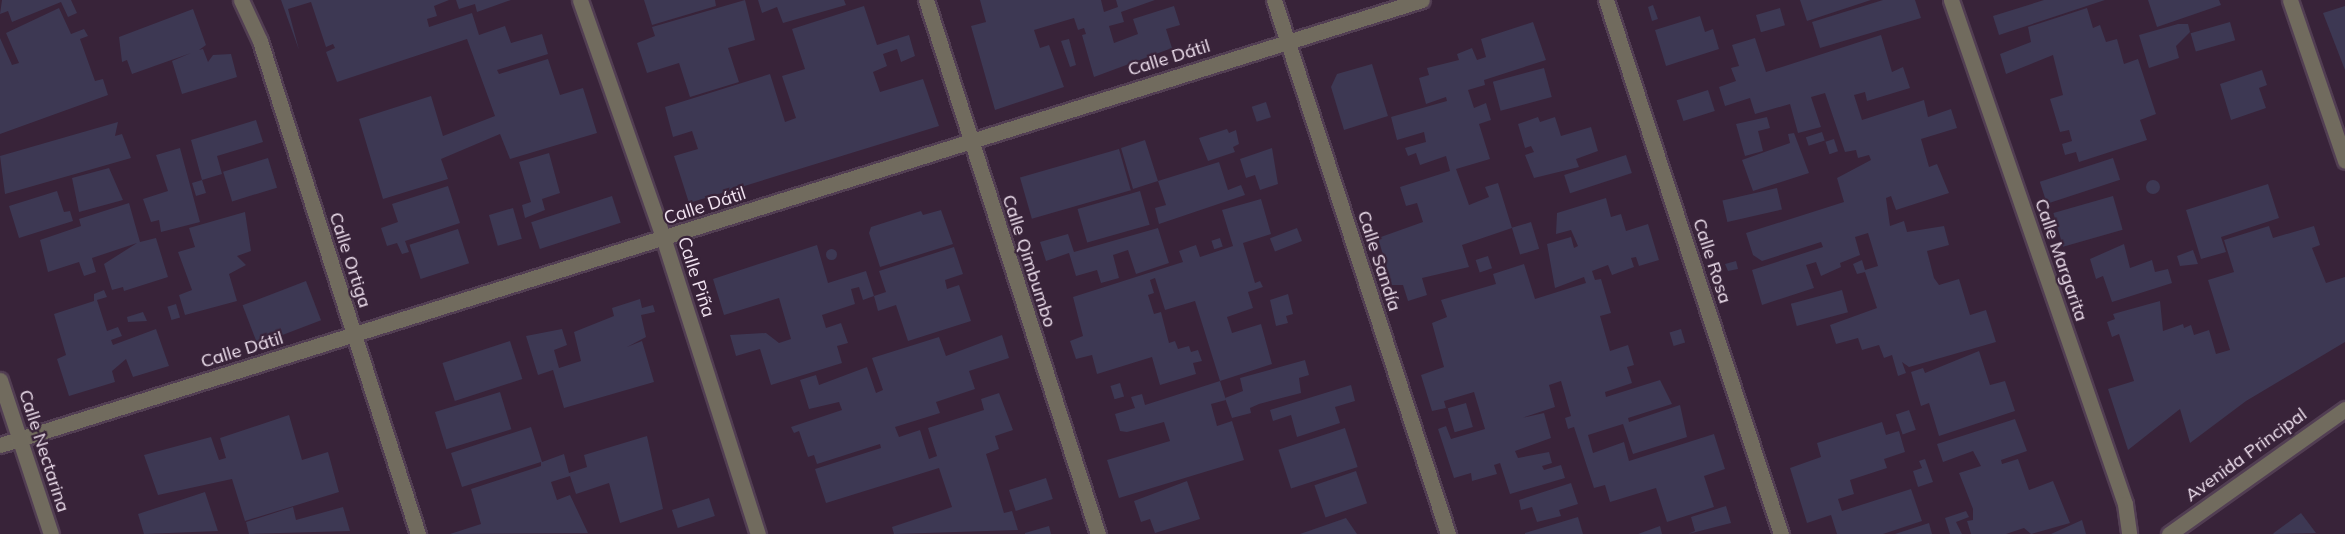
<!DOCTYPE html>
<meta charset="utf-8">
<style>
body{margin:0}
#map{position:relative;width:2345px;height:534px;overflow:hidden;background:#382339;font-family:Mulish,sans-serif}
div>[style]{position:absolute}
.building>*{inset:0;background:#3d3853;transform-origin:0 0}
.round{border-radius:50%}
.roads{filter:drop-shadow(2px 0 #523e53) drop-shadow(-2px 0 #523e53) drop-shadow(0 2px #523e53) drop-shadow(0 -2px #523e53)}
.minor>*{height:15px;margin:-7.5px;padding:0 7.5px;transform-origin:7.5px;border-radius:7.5px;background:#716b5e}
.tertiary>*{height:15px;margin:-7.5px;padding:0 7.5px;transform-origin:7.5px;border-radius:7.5px;background:#716b5e}
span{translate:-50% -50%;white-space:nowrap;text-align:center;line-height:1.15;-webkit-text-stroke:4.5px #382339;paint-order:stroke}
.street-label{font-size:18px;color:#f1e3f1}
</style>
<div id="map">
<div class="building">
<i style="clip-path:polygon(71px 0,77px 13px,68px 17px,61px 2px,12px 22px,8px 11px,0 14px,2px 0)"></i>
<i style="clip-path:polygon(281px 0,449px 0,434px 6px,437px 16px,427px 19px,429px 27px,472px 13px,479px 35px,505px 26px,511px 43px,542px 34px,548px 54px,497px 70px,499px 74px,548px 59px,560px 95px,583px 88px,597px 133px,510px 159px,500px 134px,441px 159px,448px 179px,383px 199px,359px 119px,431px 96px,443px 136px,495px 116px,467px 39px,337px 82px,326px 52px,335px 48px,333px 44px,326px 47px,311px 2px,288px 9px,299px 50px)"></i>
<i style="clip-path:polygon(456px 0,511px 0,477px 12px,475px 4px,459px 9px)"></i>
<i style="clip-path:polygon(644px 0,715px 0,716px 6px,652px 25px)"></i>
<i style="clip-path:polygon(745px 0,755px 40px,728px 48px,739px 82px,690px 97px,679px 63px,647px 73px,637px 43px,655px 36px,652px 27px)"></i>
<i style="clip-path:polygon(758px 0,844px 0,846px 5px,783px 23px,777px 7px,762px 13px)"></i>
<i style="clip-path:polygon(980px 0,1101px 0,1104px 12px,1118px 7px,1116px 0,1155px 0,1121px 12px,1124px 22px,1109px 26px,1114px 43px,1138px 34px,1133px 19px,1174px 6px,1180px 25px,1166px 29px,1172px 48px,1094px 77px,1082px 35px,1086px 34px,1084px 28px,1078px 30px,1074px 18px,1034px 30px,1040px 48px,1049px 45px,1064px 87px,995px 110px,971px 26px,986px 22px)"></i>
<i style="clip-path:polygon(1800px 0,1871px 0,1807px 21px)"></i>
<i style="clip-path:polygon(1883px 0,1915px 0,1921px 18px,1820px 48px,1812px 22px)"></i>
<i style="clip-path:polygon(2044px 0,2105px 0,1999px 35px,1993px 16px)"></i>
<i style="clip-path:polygon(2148px 0,2219px 0,2221px 5px,2157px 27px)"></i>
<i style="clip-path:polygon(1653px 5px,1658px 19px,1652px 21px,1648px 7px)"></i>
<i style="clip-path:polygon(864px 6px,877px 45px,909px 35px,915px 56px,901px 62px,897px 49px,883px 54px,887px 66px,873px 72px,880px 92px,923px 79px,939px 126px,689px 203px,674px 156px,698px 149px,692px 131px,673px 137px,665px 107px,770px 74px,785px 122px,796px 118px,782px 76px,805px 69px,792px 29px)"></i>
<i style="clip-path:polygon(2345px 6px,2345px 70px,2323px 13px)"></i>
<i style="clip-path:polygon(59px 8px,71px 34px,84px 29px,88px 36px,80px 39px,95px 81px,103px 79px,108px 95px,0 134px,0 38px,12px 65px,19px 63px,6px 33px)"></i>
<i style="left:1780px;top:8px;width:18px;height:25px;rotate:74deg"></i>
<i style="clip-path:polygon(2087px 8px,2093px 28px,2100px 25px,2106px 42px,2117px 39px,2124px 64px,2138px 59px,2156px 114px,2140px 120px,2147px 140px,2079px 162px,2076px 152px,2065px 155px,2062px 144px,2072px 141px,2069px 130px,2060px 132px,2050px 99px,2063px 95px,2053px 55px,2006px 74px,2000px 54px,2031px 42px,2028px 27px)"></i>
<i style="clip-path:polygon(193px 9px,206px 45px,199px 50px,203px 49px,208px 62px,213px 55px,231px 54px,237px 77px,182px 94px,172px 61px,191px 53px,132px 74px,127px 60px,122px 62px,119px 37px)"></i>
<i style="clip-path:polygon(1700px 16px,1705px 32px,1713px 29px,1719px 49px,1666px 66px,1655px 30px)"></i>
<i style="clip-path:polygon(1533px 22px,1546px 60px,1484px 80px,1485px 85px,1468px 90px,1474px 108px,1486px 103px,1491px 120px,1479px 124px,1490px 159px,1456px 169px,1469px 205px,1489px 197px,1485px 187px,1498px 183px,1512px 228px,1462px 245px,1469px 267px,1422px 278px,1427px 295px,1408px 301px,1403px 285px,1392px 285px,1378px 238px,1423px 222px,1417px 203px,1406px 206px,1400px 187px,1450px 171px,1446px 156px,1420px 165px,1416px 153px,1408px 156px,1405px 148px,1426px 142px,1424px 132px,1397px 140px,1391px 117px,1447px 101px,1446px 97px,1426px 104px,1419px 78px,1429px 75px,1427px 68px,1459px 60px,1457px 54px,1472px 48px,1477px 60px,1486px 57px,1481px 39px)"></i>
<i style="left:2230px;top:22px;width:19px;height:41px;rotate:74deg"></i>
<i style="clip-path:polygon(2178px 24px,2188px 24px,2190px 32px,2176px 46px,2179px 58px,2149px 68px,2139px 35px)"></i>
<i style="clip-path:polygon(1881px 35px,1892px 72px,1903px 67px,1910px 88px,1867px 101px,1865px 92px,1854px 95px,1862px 120px,1924px 100px,1928px 117px,1951px 109px,1957px 128px,1921px 139px,1929px 167px,1937px 164px,1949px 193px,1896px 210px,1891px 196px,1886px 198px,1890px 226px,1904px 221px,1907px 232px,1944px 226px,1949px 245px,1927px 251px,1934px 278px,1939px 285px,1959px 279px,1970px 315px,1986px 310px,1996px 342px,1909px 367px,1902px 362px,1906px 373px,1898px 376px,1892px 355px,1884px 358px,1879px 345px,1862px 350px,1858px 338px,1836px 344px,1830px 325px,1877px 308px,1865px 272px,1857px 274px,1853px 264px,1862px 260px,1865px 270px,1878px 266px,1868px 233px,1855px 237px,1860px 255px,1840px 263px,1841px 267px,1821px 276px,1816px 262px,1806px 265px,1814px 288px,1762px 305px,1752px 270px,1823px 247px,1821px 242px,1762px 261px,1753px 255px,1746px 233px,1844px 202px,1837px 178px,1871px 160px,1869px 155px,1858px 158px,1856px 150px,1845px 152px,1825px 93px,1811px 97px,1821px 127px,1798px 133px,1790px 104px,1755px 114px,1750px 98px,1725px 106px,1719px 87px,1736px 81px,1731px 68px,1739px 66px,1732px 45px,1755px 38px,1766px 72px)"></i>
<i style="clip-path:polygon(1069px 39px,1076px 65px,1070px 67px,1061px 41px)"></i>
<i style="clip-path:polygon(1372px 64px,1388px 116px,1344px 130px,1331px 87px,1337px 74px)"></i>
<i style="left:1544px;top:68px;width:30px;height:53px;rotate:75deg"></i>
<i style="clip-path:polygon(2262px 70px,2267px 85px,2259px 88px,2266px 108px,2231px 120px,2220px 84px)"></i>
<i style="left:1708px;top:90px;width:22px;height:33px;rotate:72deg"></i>
<i style="left:1266px;top:102px;width:16px;height:15px;rotate:72deg"></i>
<i style="clip-path:polygon(1538px 117px,1540px 122px,1555px 117px,1561px 136px,1591px 127px,1598px 151px,1576px 159px,1579px 167px,1534px 178px,1525px 155px,1534px 152px,1531px 146px,1525px 148px,1518px 124px)"></i>
<i style="clip-path:polygon(1767px 117px,1770px 128px,1758px 131px,1763px 151px,1745px 156px,1736px 124px)"></i>
<i style="clip-path:polygon(256px 120px,263px 142px,217px 156px,222px 174px,202px 180px,206px 193px,196px 196px,192px 183px,202px 180px,191px 140px)"></i>
<i style="clip-path:polygon(118px 122px,115px 136px,122px 134px,131px 158px,5px 194px,0 156px)"></i>
<i style="clip-path:polygon(1227px 129px,1229px 133px,1236px 130px,1239px 144px,1233px 147px,1235px 152px,1208px 161px,1199px 138px)"></i>
<i style="left:1822px;top:132px;width:9px;height:17px;rotate:72deg"></i>
<i style="clip-path:polygon(1794px 133px,1809px 173px,1753px 191px,1742px 160px,1790px 143px,1788px 134px)"></i>
<i style="left:1834px;top:139px;width:13px;height:9px;rotate:72deg"></i>
<i style="clip-path:polygon(1145px 140px,1158px 181px,1219px 162px,1228px 190px,1241px 185px,1245px 195px,1159px 224px,1155px 208px,1166px 205px,1158px 181px,1133px 189px,1121px 148px)"></i>
<i style="clip-path:polygon(180px 148px,200px 222px,161px 232px,159px 220px,151px 222px,143px 199px,168px 191px,156px 155px)"></i>
<i style="clip-path:polygon(1272px 148px,1278px 184px,1260px 190px,1255px 175px,1246px 178px,1240px 159px)"></i>
<i style="left:1119px;top:149px;width:43px;height:103px;rotate:74deg"></i>
<i style="clip-path:polygon(549px 153px,560px 193px,542px 199px,545px 210px,525px 218px,522px 205px,531px 202px,519px 162px)"></i>
<i style="left:1626px;top:155px;width:19px;height:65px;rotate:72deg"></i>
<i style="left:268px;top:158px;width:31px;height:47px;rotate:73deg"></i>
<i style="left:2113px;top:158px;width:23px;height:77px;rotate:72deg"></i>
<i style="clip-path:polygon(109px 168px,123px 200px,79px 212px,72px 178px)"></i>
<i class="round" style="left:2146px;top:180px;width:14px;height:14px"></i>
<i style="clip-path:polygon(2268px 184px,2279px 218px,2221px 237px,2226px 252px,2201px 259px,2186px 210px)"></i>
<i style="clip-path:polygon(448px 186px,460px 223px,405px 241px,409px 252px,402px 254px,397px 243px,387px 246px,381px 228px,398px 222px,392px 204px)"></i>
<i style="left:1777px;top:188px;width:22px;height:56px;rotate:77deg"></i>
<i style="clip-path:polygon(57px 191px,64px 212px,70px 211px,73px 221px,19px 238px,9px 206px)"></i>
<i style="left:1140px;top:191px;width:35px;height:65px;rotate:74deg"></i>
<i style="left:612px;top:196px;width:28px;height:85px;rotate:72deg"></i>
<i style="left:2113px;top:196px;width:35px;height:62px;rotate:74deg"></i>
<i style="clip-path:polygon(1606px 198px,1611px 217px,1621px 214px,1626px 231px,1648px 224px,1659px 260px,1639px 266px,1636px 257px,1631px 258px,1634px 267px,1612px 275px,1608px 265px,1592px 271px,1595px 280px,1601px 279px,1611px 313px,1600px 316px,1610px 351px,1628px 345px,1634px 365px,1627px 367px,1632px 383px,1605px 392px,1606px 397px,1660px 380px,1672px 404px,1628px 418px,1629px 422px,1680px 405px,1687px 437px,1633px 454px,1623px 424px,1588px 435px,1593px 453px,1624px 442px,1629px 461px,1714px 434px,1725px 469px,1704px 476px,1714px 507px,1667px 522px,1656px 488px,1610px 502px,1605px 485px,1594px 488px,1574px 427px,1568px 429px,1565px 418px,1571px 416px,1561px 381px,1549px 385px,1555px 407px,1522px 418px,1544px 413px,1551px 438px,1515px 451px,1518px 458px,1549px 452px,1552px 463px,1542px 466px,1544px 470px,1561px 465px,1565px 478px,1510px 494px,1500px 463px,1494px 465px,1497px 474px,1472px 481px,1471px 473px,1454px 478px,1438px 429px,1446px 426px,1451px 439px,1485px 429px,1474px 392px,1444px 401px,1446px 408px,1432px 411px,1421px 375px,1444px 367px,1432px 323px,1447px 317px,1441px 300px,1496px 284px,1493px 274px,1524px 264px,1535px 299px,1586px 283px,1584px 277px,1555px 288px,1547px 244px,1571px 237px,1574px 248px,1578px 246px,1571px 230px,1556px 234px,1557px 213px)"></i>
<i style="clip-path:polygon(1261px 199px,1271px 234px,1243px 243px,1255px 283px,1260px 281px,1263px 287px,1248px 292px,1253px 308px,1227px 317px,1232px 333px,1261px 324px,1272px 364px,1220px 381px,1195px 301px,1165px 310px,1155px 278px,1150px 280px,1154px 293px,1148px 295px,1154px 314px,1161px 312px,1169px 343px,1175px 341px,1178px 349px,1189px 346px,1191px 352px,1198px 350px,1202px 361px,1193px 363px,1196px 374px,1160px 385px,1152px 357px,1097px 374px,1092px 355px,1076px 359px,1070px 341px,1083px 336px,1073px 297px,1183px 262px,1179px 251px,1196px 245px,1200px 257px,1233px 246px,1222px 210px)"></i>
<i style="clip-path:polygon(129px 203px,140px 242px,156px 238px,168px 277px,124px 291px,123px 287px,112px 290px,104px 264px,137px 243px,92px 258px,96px 272px,84px 276px,79px 262px,48px 272px,40px 240px,81px 226px,79px 219px)"></i>
<i style="left:513px;top:208px;width:32px;height:25px;rotate:74deg"></i>
<i style="clip-path:polygon(941px 210px,953px 244px,880px 267px,869px 233px,871px 227px,921px 211px,923px 215px)"></i>
<i style="clip-path:polygon(245px 212px,251px 251px,237px 256px,246px 265px,229px 274px,237px 301px,185px 315px,179px 295px,192px 290px,178px 252px,195px 247px,189px 228px)"></i>
<i style="left:1531px;top:222px;width:28px;height:20px;rotate:73deg"></i>
<i style="clip-path:polygon(2269px 226px,2273px 238px,2314px 226px,2320px 245px,2312px 248px,2326px 283px,2345px 277px,2345px 342px,2246px 401px,2190px 443px,2180px 409px,2128px 450px,2108px 389px,2134px 381px,2119px 334px,2112px 337px,2107px 322px,2115px 319px,2113px 314px,2160px 301px,2163px 331px,2183px 324px,2184px 328px,2191px 325px,2194px 335px,2209px 330px,2216px 354px,2230px 350px,2208px 280px,2234px 272px,2224px 240px)"></i>
<i style="clip-path:polygon(1158px 228px,1169px 263px,1136px 274px,1128px 250px,1113px 255px,1119px 278px,1101px 283px,1097px 270px,1076px 276px,1069px 253px,1046px 261px,1040px 242px,1068px 234px,1074px 252px)"></i>
<i style="left:1297px;top:228px;width:14px;height:29px;rotate:69deg"></i>
<i style="left:458px;top:229px;width:36px;height:51px;rotate:72deg"></i>
<i style="left:1220px;top:238px;width:9px;height:9px;rotate:72deg"></i>
<i style="clip-path:polygon(2124px 244px,2130px 268px,2152px 260px,2155px 272px,2168px 269px,2172px 283px,2112px 302px,2103px 276px,2096px 279px,2090px 259px)"></i>
<i style="clip-path:polygon(817px 245px,828px 283px,866px 271px,874px 296px,863px 300px,859px 287px,851px 289px,855px 304px,822px 315px,826px 328px,841px 323px,848px 343px,837px 346px,842px 363px,771px 385px,760px 349px,736px 356px,730px 335px,766px 333px,779px 343px,791px 339px,779px 298px,724px 315px,713px 279px)"></i>
<i style="clip-path:polygon(954px 247px,963px 274px,945px 280px,947px 289px,959px 285px,971px 321px,908px 341px,896px 305px,878px 311px,874px 296px,886px 292px,879px 271px)"></i>
<i class="round" style="left:825.5px;top:248.5px;width:11px;height:11px"></i>
<i style="clip-path:polygon(2193px 250px,2198px 264px,2180px 266px,2177px 256px)"></i>
<i style="left:1488px;top:256px;width:13px;height:13px;rotate:72deg"></i>
<i style="clip-path:polygon(1736px 261px,1738px 269px,1728px 271px,1725px 264px)"></i>
<i style="left:306px;top:281px;width:42px;height:68px;rotate:69deg"></i>
<i style="clip-path:polygon(104px 290px,107px 297px,97px 300px,107px 331px,118px 327px,122px 336px,111px 340px,113px 345px,156px 329px,169px 366px,133px 377px,126px 359px,112px 371px,115px 382px,69px 396px,57px 359px,66px 355px,54px 314px,94px 301px,94px 294px)"></i>
<i style="left:1842px;top:290px;width:23px;height:53px;rotate:75deg"></i>
<i style="clip-path:polygon(1288px 294px,1293px 314px,1286px 316px,1288px 323px,1276px 326px,1270px 300px)"></i>
<i style="clip-path:polygon(640px 299px,642px 308px,653px 305px,655px 312px,641px 315px,646px 337px,627px 347px,642px 341px,654px 382px,564px 408px,553px 370px,538px 375px,526px 336px,562px 329px,567px 345px,554px 350px,559px 368px,581px 361px,574px 332px,614px 316px,612px 308px)"></i>
<i style="left:176px;top:304px;width:14px;height:9px;rotate:73deg"></i>
<i style="clip-path:polygon(143px 312px,147px 321px,128px 322px,127px 317px)"></i>
<i style="left:1681px;top:329px;width:14px;height:12px;rotate:73deg"></i>
<i style="clip-path:polygon(1002px 335px,1009px 358px,969px 371px,975px 389px,936px 402px,940px 413px,895px 427px,899px 437px,920px 430px,929px 459px,937px 456px,928px 428px,984px 410px,981px 399px,999px 393px,1013px 430px,995px 436px,999px 449px,986px 454px,1004px 513px,1012px 511px,1018px 530px,894px 534px,892px 527px,952px 507px,939px 468px,826px 503px,815px 469px,881px 448px,880px 444px,817px 464px,814px 455px,808px 457px,799px 431px,794px 433px,791px 427px,842px 410px,839px 402px,809px 409px,800px 380px,816px 375px,819px 385px,867px 367px,876px 393px,883px 390px,872px 358px,939px 337px,946px 356px)"></i>
<i style="left:510px;top:341px;width:40px;height:71px;rotate:72deg"></i>
<i style="clip-path:polygon(1979px 351px,1990px 385px,2005px 381px,2015px 411px,1939px 436px,1929px 403px,1921px 406px,1911px 372px,1923px 368px,1925px 373px)"></i>
<i style="clip-path:polygon(1305px 360px,1309px 375px,1299px 378px,1301px 393px,1259px 404px,1250px 408px,1251px 413px,1232px 418px,1225px 398px,1243px 391px,1240px 378px)"></i>
<i style="clip-path:polygon(1220px 381px,1226px 400px,1211px 404px,1217px 426px,1232px 421px,1244px 460px,1119px 498px,1107px 460px,1170px 441px,1164px 422px,1127px 432px,1120px 431px,1115px 414px,1135px 408px,1131px 397px,1142px 394px,1145px 405px)"></i>
<i style="left:1120px;top:383px;width:14px;height:10px;rotate:73deg"></i>
<i style="clip-path:polygon(1351px 385px,1355px 401px,1335px 407px,1340px 423px,1297px 437px,1291px 415px,1273px 421px,1270px 410px)"></i>
<i style="left:500px;top:392px;width:39px;height:68px;rotate:73deg"></i>
<i style="left:1466px;top:403px;width:25px;height:19px;rotate:74deg"></i>
<i style="left:1909px;top:410px;width:21px;height:14px;rotate:71deg"></i>
<i style="clip-path:polygon(289px 415px,302px 460px,328px 452px,339px 492px,245px 521px,232px 479px,158px 495px,144px 455px,211px 437px,219px 460px,226px 458px,220px 438px)"></i>
<i style="clip-path:polygon(2015px 419px,2027px 451px,2001px 460px,2002px 464px,2018px 459px,2029px 490px,2053px 481px,2070px 523px,2031px 534px,2024px 528px,2006px 534px,1971px 534px,1967px 521px,1973px 520px,1973px 509px,1959px 473px,1981px 466px,1973px 451px,1943px 462px,1937px 444px)"></i>
<i style="clip-path:polygon(1882px 422px,1886px 435px,1899px 431px,1905px 452px,1884px 459px,1887px 468px,1850px 480px,1854px 494px,1838px 499px,1842px 511px,1911px 489px,1922px 521px,1883px 534px,1837px 534px,1831px 515px,1807px 523px,1790px 468px,1821px 457px,1817px 443px)"></i>
<i style="clip-path:polygon(531px 427px,542px 462px,564px 454px,569px 473px,587px 467px,584px 455px,647px 436px,663px 509px,620px 523px,609px 483px,576px 494px,570px 476px,551px 482px,557px 500px,570px 495px,588px 533px,450px 534px,481px 524px,471px 489px,541px 466px,541px 462px,462px 487px,451px 453px)"></i>
<i style="left:1345px;top:428px;width:41px;height:70px;rotate:72deg"></i>
<i style="clip-path:polygon(1925px 459px,1933px 482px,1918px 487px,1913px 471px,1922px 468px,1919px 461px)"></i>
<i style="left:1356px;top:471px;width:34px;height:44px;rotate:71deg"></i>
<i style="left:1046px;top:478px;width:22px;height:39px;rotate:72deg"></i>
<i style="clip-path:polygon(1187px 481px,1200px 519px,1155px 533px,1150px 519px,1141px 522px,1134px 501px)"></i>
<i style="clip-path:polygon(1571px 483px,1578px 504px,1559px 510px,1561px 516px,1537px 522px,1532px 507px,1521px 510px,1519px 500px)"></i>
<i style="clip-path:polygon(205px 492px,218px 531px,144px 534px,138px 514px)"></i>
<i style="left:709px;top:498px;width:19px;height:39px;rotate:72deg"></i>
<i style="clip-path:polygon(1726px 506px,1731px 523px,1688px 534px,1695px 531px,1691px 517px)"></i>
<i style="clip-path:polygon(293px 507px,296px 520px,343px 507px,350px 531px,249px 534px,246px 522px)"></i>
<i style="clip-path:polygon(1966px 511px,1969px 517px,1956px 522px,1962px 534px,1950px 534px,1945px 518px)"></i>
<i style="clip-path:polygon(2301px 513px,2316px 533px,2273px 534px,2275px 532px)"></i>
<i style="clip-path:polygon(1578px 517px,1583px 534px,1525px 534px,1525px 533px)"></i>
<i style="clip-path:polygon(1346px 518px,1357px 534px,1300px 534px)"></i>
<i style="clip-path:polygon(2082px 520px,2086px 534px,2051px 534px)"></i>
<i style="clip-path:polygon(1929px 523px,1932px 534px,1895px 534px)"></i>
<i style="clip-path:polygon(1049px 526px,1051px 534px,1025px 534px,1025px 533px)"></i>
<i style="clip-path:polygon(1660px 526px,1662px 534px,1638px 534px)"></i>
</div>
<div class="roads">
<div class="minor">
<i style="left:241px;top:0;width:45px;rotate:65.1deg"></i>
<i style="left:260px;top:41px;width:518px;rotate:72.23deg"></i>
<i style="left:580px;top:0;width:254px;rotate:70.7deg"></i>
<i style="left:664px;top:240px;width:309px;rotate:72.3deg"></i>
<i style="left:926px;top:0;width:561px;rotate:72.15deg"></i>
<i style="left:1274px;top:0;width:562px;rotate:71.95deg"></i>
<i style="left:1606px;top:0;width:562px;rotate:71.86deg"></i>
<i style="left:1951px;top:0;width:533px;rotate:70.95deg"></i>
<i style="left:2125px;top:504px;width:30px;rotate:82deg"></i>
<i style="left:2290px;top:0;width:170px;rotate:71.1deg"></i>
<i style="left:0;top:445px;width:1490px;rotate:-17.38deg"></i>
</div>
<div class="tertiary">
<i style="left:0;top:380px;width:162px;rotate:71.7deg"></i>
<i style="left:2169px;top:534px;width:216px;rotate:-35.4deg"></i>
</div>
</div>
<div class="street-label">
<span style="left:1169px;top:58px;rotate:-17deg">Calle Dátil</span>
<span style="left:705px;top:206px;rotate:-18deg">Calle Dátil</span>
<span style="left:350px;top:260px;rotate:72deg">Calle Ortiga</span>
<span style="left:2061px;top:260px;rotate:71deg">Calle Margarita</span>
<span style="left:1029px;top:261px;rotate:72deg">Calle Qimbumbo</span>
<span style="left:1379px;top:261px;rotate:72deg">Calle Sandía</span>
<span style="left:1712px;top:261px;rotate:72deg">Calle Rosa</span>
<span style="left:696px;top:277px;rotate:72deg">Calle Piña</span>
<span style="left:242px;top:350px;rotate:-17deg">Calle Dátil</span>
<span style="left:44px;top:451px;rotate:72deg">Calle Nectarina</span>
<span style="left:2246px;top:455px;rotate:-36deg">Avenida Principal</span>
</div>
</div>
